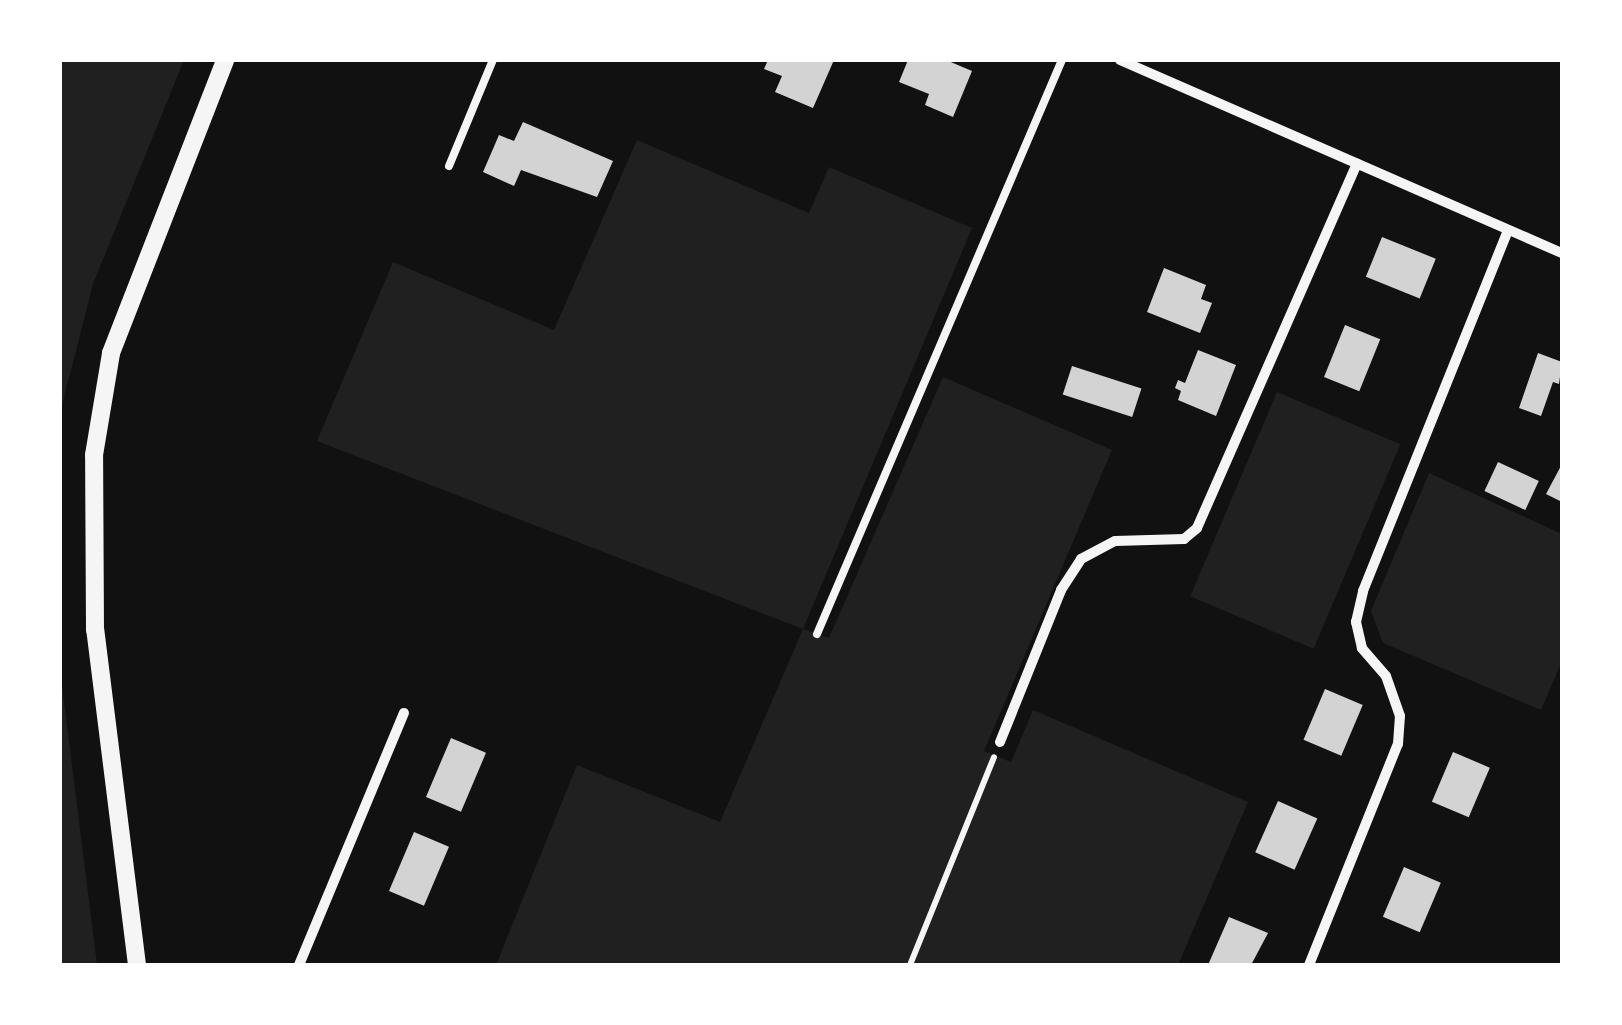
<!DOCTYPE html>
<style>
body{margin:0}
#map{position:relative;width:1622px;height:1025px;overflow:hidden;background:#111;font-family:"Fira Sans Condensed",sans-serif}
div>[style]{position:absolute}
.green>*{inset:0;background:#202020;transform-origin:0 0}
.building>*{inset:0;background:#d3d3d3;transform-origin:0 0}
.path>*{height:6px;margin:-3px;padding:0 3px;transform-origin:3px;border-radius:3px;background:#f5f5f5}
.service>*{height:8px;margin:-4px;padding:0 4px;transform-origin:4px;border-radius:4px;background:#f5f5f5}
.minor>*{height:10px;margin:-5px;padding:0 5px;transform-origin:5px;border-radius:5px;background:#f5f5f5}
.tertiary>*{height:18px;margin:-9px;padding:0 9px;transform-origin:9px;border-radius:9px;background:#f5f5f5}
span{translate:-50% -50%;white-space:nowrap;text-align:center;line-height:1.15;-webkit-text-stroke:9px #fff;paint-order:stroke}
.frame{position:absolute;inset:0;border:62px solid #fff;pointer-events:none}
</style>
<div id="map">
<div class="green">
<i style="clip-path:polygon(60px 60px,184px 60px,93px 284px,60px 413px)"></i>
<i style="clip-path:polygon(637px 140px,809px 213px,829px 167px,972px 228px,803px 629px,829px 638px,943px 377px,1112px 450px,984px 751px,1011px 762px,1033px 710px,1248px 802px,1178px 965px,496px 965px,577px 765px,720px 822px,803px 629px,317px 441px,393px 262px,554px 330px)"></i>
<i style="left:1277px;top:392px;width:134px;height:222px;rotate:23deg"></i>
<i style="clip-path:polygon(1429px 473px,1562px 534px,1562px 661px,1541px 710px,1383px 643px,1371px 611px)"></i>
<i style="clip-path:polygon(60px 670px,96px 957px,97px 965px,60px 965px)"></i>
</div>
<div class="building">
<i style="clip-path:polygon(768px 60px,834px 60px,813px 108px,775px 92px,782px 76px,764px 69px)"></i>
<i style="clip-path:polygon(908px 60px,946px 60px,972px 71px,953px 117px,925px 105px,929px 94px,899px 82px)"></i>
<i style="clip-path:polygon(523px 122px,613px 161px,597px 197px,521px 170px,514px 186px,483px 172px,499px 135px,514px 141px)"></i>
<i style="left:1382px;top:237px;width:58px;height:43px;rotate:22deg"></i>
<i style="clip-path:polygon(1164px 268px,1206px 285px,1201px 299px,1212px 303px,1200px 333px,1147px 312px)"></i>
<i style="left:1345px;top:325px;width:38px;height:56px;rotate:22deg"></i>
<i style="clip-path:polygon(1198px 350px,1236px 365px,1216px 416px,1178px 400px,1181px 391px,1175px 388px,1178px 380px,1185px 383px)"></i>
<i style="clip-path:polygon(1538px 353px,1562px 362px,1559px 384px,1553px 382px,1541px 416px,1519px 408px)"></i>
<i style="left:1072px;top:366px;width:73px;height:30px;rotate:18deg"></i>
<i style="left:1498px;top:462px;width:45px;height:32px;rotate:25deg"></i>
<i style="clip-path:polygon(1562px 464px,1562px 502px,1546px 494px)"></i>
<i style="left:1325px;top:689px;width:41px;height:55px;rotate:23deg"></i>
<i style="left:451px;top:738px;width:38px;height:64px;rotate:23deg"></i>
<i style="left:1453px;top:752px;width:40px;height:54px;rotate:23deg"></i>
<i style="left:1278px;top:801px;width:43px;height:56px;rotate:24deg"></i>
<i style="left:414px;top:832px;width:38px;height:64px;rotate:23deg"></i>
<i style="left:1404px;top:867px;width:40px;height:54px;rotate:23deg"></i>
<i style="clip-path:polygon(1229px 917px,1268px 933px,1251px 965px,1208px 965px)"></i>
</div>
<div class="path">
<i style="left:910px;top:965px;width:224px;rotate:-68deg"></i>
</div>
<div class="service">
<i style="left:449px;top:166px;width:115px;rotate:-67.5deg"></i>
<i style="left:817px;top:634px;width:624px;rotate:-66.89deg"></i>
</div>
<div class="minor">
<i style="left:1120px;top:60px;width:482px;rotate:23.6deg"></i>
<i style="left:1000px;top:742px;width:164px;rotate:-68.1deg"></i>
<i style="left:1061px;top:590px;width:37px;rotate:-57deg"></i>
<i style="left:1081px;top:559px;width:38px;rotate:-28deg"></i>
<i style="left:1115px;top:541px;width:69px;rotate:-1.7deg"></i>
<i style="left:1184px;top:539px;width:17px;rotate:-40deg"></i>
<i style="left:1197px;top:528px;width:398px;rotate:-66.3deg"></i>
<i style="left:299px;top:965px;width:273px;rotate:-67.4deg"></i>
<i style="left:1309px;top:965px;width:238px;rotate:-68.1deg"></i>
<i style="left:1398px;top:744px;width:28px;rotate:-86deg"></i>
<i style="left:1400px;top:716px;width:42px;rotate:-109.3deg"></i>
<i style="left:1386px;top:676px;width:37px;rotate:-131deg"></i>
<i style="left:1362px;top:648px;width:27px;rotate:-103deg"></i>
<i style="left:1356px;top:622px;width:32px;rotate:-77deg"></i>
<i style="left:1363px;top:591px;width:389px;rotate:-68.1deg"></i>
</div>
<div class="tertiary">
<i style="left:137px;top:965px;width:338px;rotate:-97.1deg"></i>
<i style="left:95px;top:630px;width:175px;rotate:-90.3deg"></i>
<i style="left:94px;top:455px;width:103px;rotate:-80.5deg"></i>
<i style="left:111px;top:353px;width:314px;rotate:-68.7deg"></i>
</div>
<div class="frame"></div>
</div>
